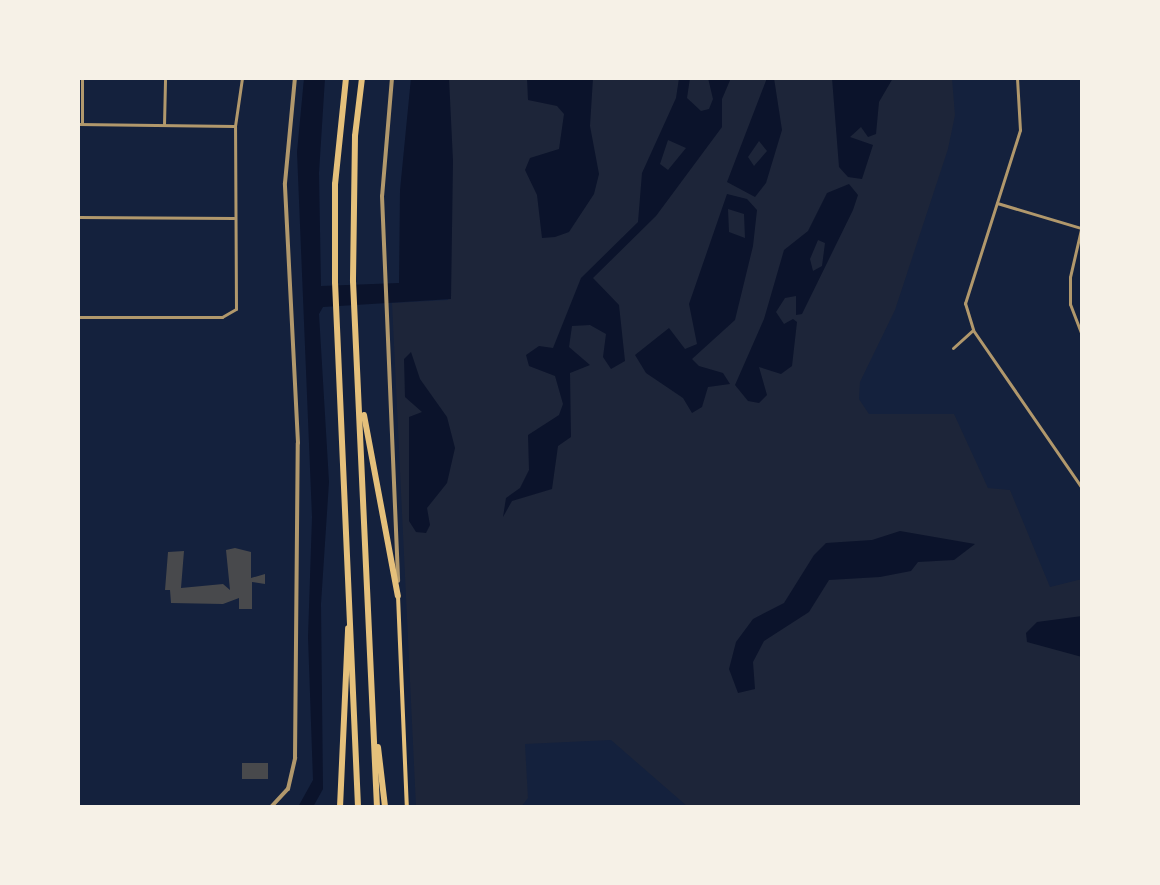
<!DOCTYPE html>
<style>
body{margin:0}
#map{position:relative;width:1160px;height:885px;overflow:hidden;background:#14213d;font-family:Ubuntu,sans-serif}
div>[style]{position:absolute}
.green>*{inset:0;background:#1d2539}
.water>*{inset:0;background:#0b132b}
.building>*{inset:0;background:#48494c;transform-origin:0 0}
.minor>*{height:3px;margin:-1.5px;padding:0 1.5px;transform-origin:1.5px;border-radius:1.5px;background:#b1986c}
.tertiary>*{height:4px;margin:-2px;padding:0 2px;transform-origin:2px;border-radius:2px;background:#b1986c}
.secondary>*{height:4px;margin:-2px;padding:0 2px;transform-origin:2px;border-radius:2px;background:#e5c07b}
.motorway>*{height:6px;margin:-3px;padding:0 3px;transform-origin:3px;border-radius:3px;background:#e5c07b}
span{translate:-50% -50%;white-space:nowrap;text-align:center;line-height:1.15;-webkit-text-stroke:7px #f6f1e7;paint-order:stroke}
.frame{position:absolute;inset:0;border:80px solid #f6f1e7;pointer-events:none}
</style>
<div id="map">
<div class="green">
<i style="clip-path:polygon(445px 78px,952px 78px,955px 115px,948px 149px,895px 310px,860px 382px,859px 399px,869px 414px,954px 414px,988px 488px,1010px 490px,1050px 587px,1082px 579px,1082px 807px,688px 807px,611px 740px,525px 744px,528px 798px,521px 807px,416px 807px,392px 303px,448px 300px)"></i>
</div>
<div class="water">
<i style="clip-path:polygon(304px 78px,325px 78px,319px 173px,321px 286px,399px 283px,400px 190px,411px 78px,449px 78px,453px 161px,451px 299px,323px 307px,319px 314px,329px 482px,321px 604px,323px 789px,313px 807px,298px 807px,313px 780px,308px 637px,312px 517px,297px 152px)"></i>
<i style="clip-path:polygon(527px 78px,593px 78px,590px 126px,599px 174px,594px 194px,569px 232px,555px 237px,542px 238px,537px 195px,525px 170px,530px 158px,559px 149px,564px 114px,557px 106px,528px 100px)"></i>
<i style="clip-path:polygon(evenodd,679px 78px,690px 78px,687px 98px,701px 111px,709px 109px,713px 99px,708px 78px,731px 78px,722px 99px,722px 127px,656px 216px,593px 278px,619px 305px,625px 361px,611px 369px,603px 357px,606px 334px,590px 325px,572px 326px,569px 347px,590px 365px,570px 373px,571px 437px,558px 446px,552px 489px,512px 501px,503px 517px,506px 498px,520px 488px,529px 470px,528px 435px,559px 415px,563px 404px,555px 376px,529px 366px,526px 355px,539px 346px,553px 348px,581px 278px,638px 222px,642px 173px,676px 98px,679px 78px,668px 140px,686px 148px,668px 170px,660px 164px,668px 140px)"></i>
<i style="clip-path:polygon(evenodd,767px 78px,774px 78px,782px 130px,766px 183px,755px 197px,727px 182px,767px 78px,759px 141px,767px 151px,754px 166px,748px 157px,759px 141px)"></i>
<i style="clip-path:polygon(832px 78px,893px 78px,879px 102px,876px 134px,868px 137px,861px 127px,850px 137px,873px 145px,862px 179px,848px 177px,839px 167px)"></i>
<i style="clip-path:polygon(evenodd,849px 184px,858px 195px,853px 210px,802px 314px,796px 315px,796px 296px,785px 298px,776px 312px,784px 324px,793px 319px,797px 322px,792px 366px,781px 374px,759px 367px,767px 395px,759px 403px,748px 401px,735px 385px,764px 319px,784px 250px,808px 231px,827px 193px,849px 184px,818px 240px,825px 243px,822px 266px,813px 271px,810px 259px,818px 240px)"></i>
<i style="clip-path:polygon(evenodd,727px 194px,747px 199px,757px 210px,753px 246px,735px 320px,692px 359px,699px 366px,723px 373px,730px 384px,708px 387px,702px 407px,692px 413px,683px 398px,646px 373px,635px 355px,669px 328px,685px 349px,697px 344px,689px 304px,727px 194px,728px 209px,744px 214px,745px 238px,729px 232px,728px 209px)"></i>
<i style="clip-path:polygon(411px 352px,420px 379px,447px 417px,455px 448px,447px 483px,427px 508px,430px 525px,426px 533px,416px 532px,409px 521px,409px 417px,422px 412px,405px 397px,404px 359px)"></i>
<i style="clip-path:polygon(900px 531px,975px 544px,954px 560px,918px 562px,911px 571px,880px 577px,829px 580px,809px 612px,764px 641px,753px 662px,755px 689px,738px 693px,729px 669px,736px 642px,753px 619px,784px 603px,814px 555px,826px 543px,872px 540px)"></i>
<i style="clip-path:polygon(1082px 616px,1082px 657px,1027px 642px,1026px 633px,1037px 622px)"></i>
</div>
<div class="building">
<i style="clip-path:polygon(235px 548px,251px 552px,251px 578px,265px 574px,265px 584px,252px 582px,252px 609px,239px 609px,239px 598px,223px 604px,171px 603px,170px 590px,165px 590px,168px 552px,184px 551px,181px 588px,223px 584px,230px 590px,226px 550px)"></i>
<i style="left:242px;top:763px;width:26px;height:16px"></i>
</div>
<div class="minor">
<i style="left:82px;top:78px;width:46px;rotate:90deg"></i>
<i style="left:1017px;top:78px;width:52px;rotate:86.7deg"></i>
<i style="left:1020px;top:130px;width:182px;rotate:107.6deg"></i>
<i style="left:965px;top:303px;width:28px;rotate:73deg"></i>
<i style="left:973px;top:330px;width:192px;rotate:55.4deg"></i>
<i style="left:78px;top:124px;width:156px;rotate:0.7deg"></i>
<i style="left:164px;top:125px;width:45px;rotate:-88.7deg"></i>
<i style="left:997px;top:203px;width:88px;rotate:16.6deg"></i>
<i style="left:78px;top:217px;width:156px;rotate:0.4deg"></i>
<i style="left:1082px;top:225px;width:53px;rotate:103deg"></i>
<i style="left:1070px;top:277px;width:27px;rotate:90deg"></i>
<i style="left:1070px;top:304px;width:33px;rotate:69deg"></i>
<i style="left:78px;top:317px;width:144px"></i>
<i style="left:222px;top:317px;width:16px;rotate:-30deg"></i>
<i style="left:236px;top:309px;width:183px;rotate:-90.3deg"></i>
<i style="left:235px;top:126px;width:49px;rotate:-81.7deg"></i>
<i style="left:953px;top:348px;width:27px;rotate:-42deg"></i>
</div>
<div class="tertiary">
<i style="left:392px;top:78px;width:118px;rotate:94.8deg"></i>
<i style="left:382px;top:196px;width:385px;rotate:87.6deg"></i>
<i style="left:271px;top:807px;width:25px;rotate:-47deg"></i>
<i style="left:288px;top:789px;width:32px;rotate:-77deg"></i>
<i style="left:295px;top:758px;width:315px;rotate:-89.5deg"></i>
<i style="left:298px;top:443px;width:260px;rotate:-92.9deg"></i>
<i style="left:285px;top:183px;width:105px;rotate:-84.6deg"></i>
</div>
<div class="secondary">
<i style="left:398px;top:596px;width:211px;rotate:87.6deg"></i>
</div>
<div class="motorway">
<i style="left:346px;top:78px;width:107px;rotate:95.9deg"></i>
<i style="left:335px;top:184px;width:98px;rotate:90deg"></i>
<i style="left:335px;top:282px;width:526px;rotate:87.49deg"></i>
<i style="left:362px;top:78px;width:58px;rotate:96.9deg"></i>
<i style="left:355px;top:136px;width:145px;rotate:90.8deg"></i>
<i style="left:353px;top:281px;width:527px;rotate:87.39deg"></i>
<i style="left:364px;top:415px;width:184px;rotate:79.4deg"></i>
<i style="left:378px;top:747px;width:60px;rotate:83.3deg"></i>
<i style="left:340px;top:807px;width:179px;rotate:-87.4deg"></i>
</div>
<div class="frame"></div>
</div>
